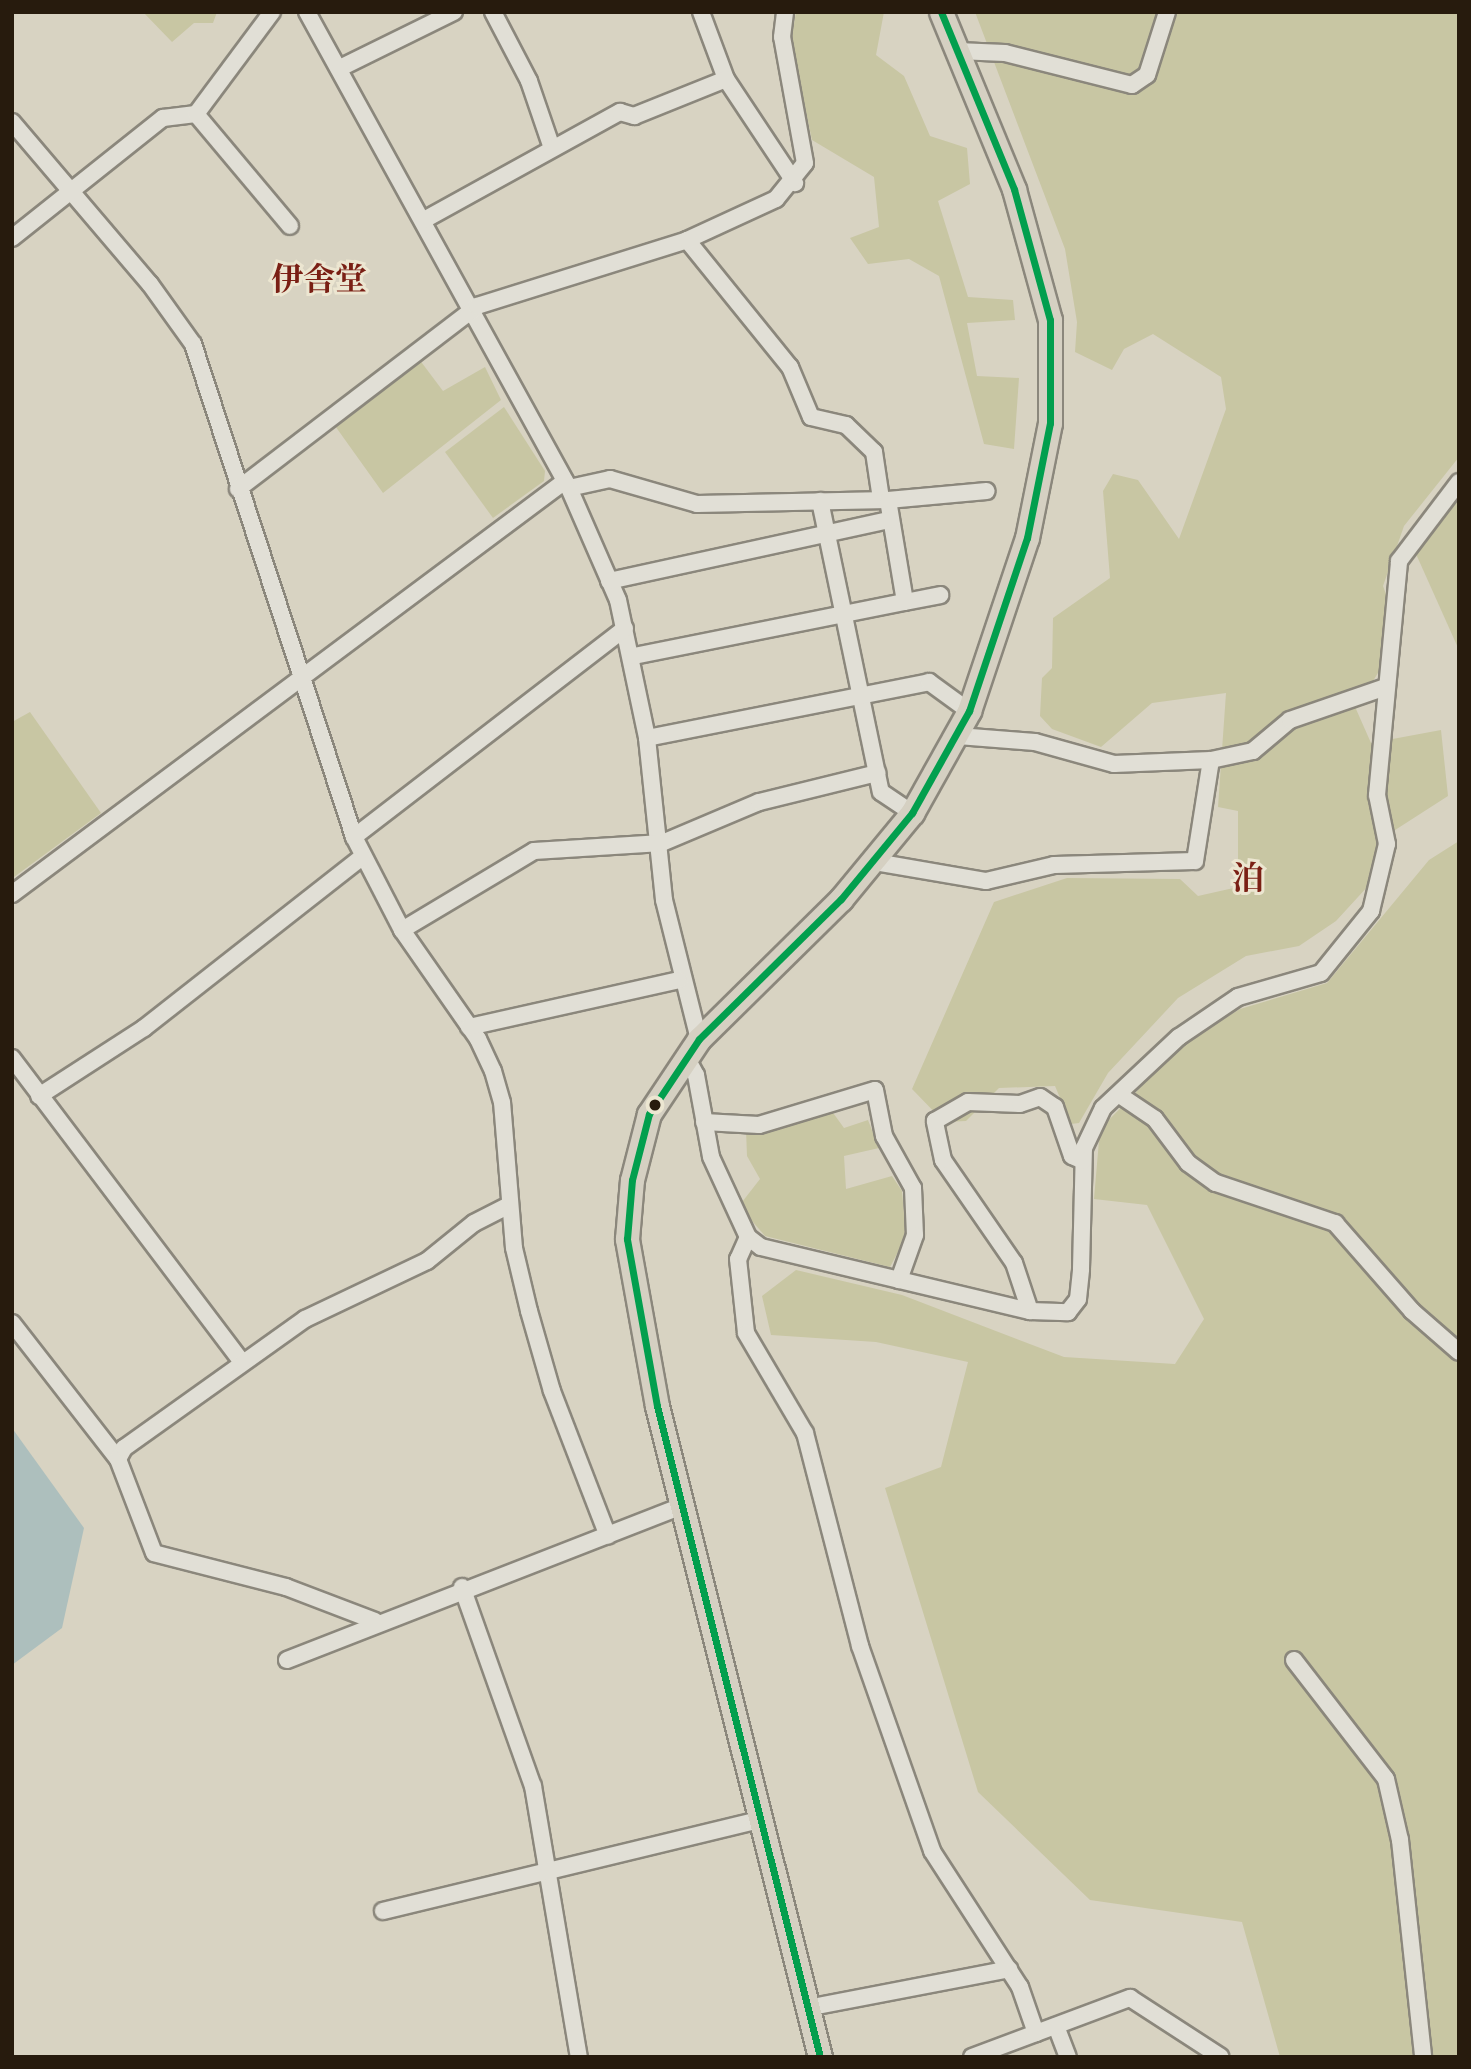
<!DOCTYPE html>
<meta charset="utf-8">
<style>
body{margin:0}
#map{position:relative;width:1471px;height:2069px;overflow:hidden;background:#d8d3c2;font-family:"Gentium Book Plus","Noto Serif JP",serif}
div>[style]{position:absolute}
.green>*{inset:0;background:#c8c6a3}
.water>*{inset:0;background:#adbfbd}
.roads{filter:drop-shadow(2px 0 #8b877c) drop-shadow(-2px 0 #8b877c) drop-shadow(0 2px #8b877c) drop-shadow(0 -2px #8b877c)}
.minor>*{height:16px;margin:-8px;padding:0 8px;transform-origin:8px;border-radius:8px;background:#e1dfd6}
.highway>*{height:23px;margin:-11.5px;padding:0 11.5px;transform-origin:11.5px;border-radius:11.5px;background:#d5d0c2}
.bus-1>*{height:7px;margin:-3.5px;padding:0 3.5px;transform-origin:3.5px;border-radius:3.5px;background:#029f4e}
.dots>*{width:19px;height:19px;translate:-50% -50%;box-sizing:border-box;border:4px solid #ece6d1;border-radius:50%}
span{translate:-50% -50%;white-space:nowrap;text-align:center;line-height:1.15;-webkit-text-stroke:6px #ece6d1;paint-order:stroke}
.quarter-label{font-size:32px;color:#7a1f14;font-weight:700}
.frame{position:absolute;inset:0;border:14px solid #271b0d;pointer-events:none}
</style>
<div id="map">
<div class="green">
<i style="clip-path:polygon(143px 12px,217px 12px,213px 23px,194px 23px,172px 42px)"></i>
<i style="clip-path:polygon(796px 12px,884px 12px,876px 55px,904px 76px,930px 136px,967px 148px,970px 184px,938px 201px,968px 297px,1013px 300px,1015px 320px,967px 323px,977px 376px,1019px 378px,1014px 449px,984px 444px,939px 276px,909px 259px,868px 264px,850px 238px,879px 227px,874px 177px,812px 140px,791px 42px)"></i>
<i style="clip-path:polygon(975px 12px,1459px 12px,1459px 457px,1404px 526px,1383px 586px,1401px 635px,1356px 709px,1371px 743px,1441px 730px,1448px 796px,1378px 841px,1369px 885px,1336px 921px,1299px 946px,1246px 956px,1178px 998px,1108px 1073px,1079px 1123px,1071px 1124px,1055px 1086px,999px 1088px,966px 1121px,944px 1122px,912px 1089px,994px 902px,1067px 878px,1180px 879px,1198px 896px,1238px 887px,1238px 811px,1218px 807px,1226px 693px,1152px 703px,1101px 747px,1052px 729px,1040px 716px,1042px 678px,1052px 668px,1053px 618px,1110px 578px,1103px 491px,1113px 474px,1138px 480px,1179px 539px,1226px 409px,1221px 377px,1153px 334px,1124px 349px,1112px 370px,1075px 352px,1077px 322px,1065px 249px)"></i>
<i style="clip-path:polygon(419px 359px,443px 391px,485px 367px,501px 400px,383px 493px,333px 423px)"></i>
<i style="clip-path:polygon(504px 407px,545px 471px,544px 481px,493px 518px,445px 452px)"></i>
<i style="clip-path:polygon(1459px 498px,1459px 650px,1416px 554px)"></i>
<i style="clip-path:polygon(30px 712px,101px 813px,14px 877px,12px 722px)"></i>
<i style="clip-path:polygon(1459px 841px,1459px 2057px,1280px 2057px,1242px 1922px,1090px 1900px,978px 1792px,885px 1488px,941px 1467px,968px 1362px,876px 1342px,771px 1335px,762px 1296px,796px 1270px,902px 1295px,1064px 1357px,1175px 1364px,1204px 1319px,1147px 1205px,1094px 1199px,1100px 1129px,1184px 1043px,1240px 1009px,1327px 983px,1429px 860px)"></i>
<i style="clip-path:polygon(831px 1110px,844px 1128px,868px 1120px,879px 1148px,844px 1156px,846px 1189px,892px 1176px,902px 1191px,906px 1237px,890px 1267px,765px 1236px,739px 1206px,760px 1179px,747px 1156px,746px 1130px,771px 1131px)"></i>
</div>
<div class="water">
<i style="clip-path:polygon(12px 1428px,84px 1528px,62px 1628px,12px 1665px)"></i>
</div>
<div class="roads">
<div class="minor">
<i style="left:307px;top:12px;width:543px;rotate:61.17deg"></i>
<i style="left:569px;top:488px;width:122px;rotate:66.4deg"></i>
<i style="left:618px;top:600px;width:141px;rotate:78.1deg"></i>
<i style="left:647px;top:738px;width:163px;rotate:84deg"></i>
<i style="left:664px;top:900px;width:143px;rotate:75.9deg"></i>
<i style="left:493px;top:12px;width:78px;rotate:62.4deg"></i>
<i style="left:529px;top:81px;width:71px;rotate:71.1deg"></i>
<i style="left:701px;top:12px;width:72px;rotate:69.5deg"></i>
<i style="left:726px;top:79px;width:125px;rotate:56.4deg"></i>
<i style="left:957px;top:51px;width:48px;rotate:2.4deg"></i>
<i style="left:1005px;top:53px;width:131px;rotate:14.1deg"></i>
<i style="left:1132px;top:85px;width:18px;rotate:-34deg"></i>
<i style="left:1147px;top:75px;width:66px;rotate:-72.4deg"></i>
<i style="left:340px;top:68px;width:127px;rotate:-26.2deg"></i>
<i style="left:196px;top:114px;width:146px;rotate:50deg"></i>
<i style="left:12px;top:122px;width:213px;rotate:49.6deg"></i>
<i style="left:150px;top:284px;width:74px;rotate:54.4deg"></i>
<i style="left:193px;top:344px;width:519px;rotate:71.91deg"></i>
<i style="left:354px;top:837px;width:105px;rotate:62.7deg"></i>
<i style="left:402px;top:930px;width:133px;rotate:55.1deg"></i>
<i style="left:478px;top:1039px;width:35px;rotate:65deg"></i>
<i style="left:493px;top:1071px;width:32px;rotate:74deg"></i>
<i style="left:502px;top:1102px;width:146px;rotate:85.3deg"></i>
<i style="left:514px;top:1248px;width:65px;rotate:76.6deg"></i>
<i style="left:529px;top:1311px;width:83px;rotate:74deg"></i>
<i style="left:552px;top:1391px;width:155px;rotate:68.9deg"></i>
<i style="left:424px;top:220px;width:224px;rotate:-28.9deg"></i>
<i style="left:620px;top:112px;width:15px;rotate:16deg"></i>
<i style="left:634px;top:116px;width:99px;rotate:-21.9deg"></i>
<i style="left:12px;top:238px;width:193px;rotate:-38.5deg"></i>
<i style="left:163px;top:118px;width:33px;rotate:-7deg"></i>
<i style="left:196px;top:114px;width:127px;rotate:-53.3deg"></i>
<i style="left:687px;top:240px;width:164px;rotate:51deg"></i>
<i style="left:790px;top:367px;width:54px;rotate:67.2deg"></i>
<i style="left:811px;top:417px;width:36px;rotate:13deg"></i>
<i style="left:846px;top:425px;width:39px;rotate:44deg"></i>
<i style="left:874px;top:452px;width:48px;rotate:81.5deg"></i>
<i style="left:569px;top:488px;width:42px;rotate:-12.4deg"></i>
<i style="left:610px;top:479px;width:91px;rotate:16deg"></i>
<i style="left:697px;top:504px;width:191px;rotate:-1.2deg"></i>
<i style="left:888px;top:500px;width:103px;rotate:80.5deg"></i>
<i style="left:905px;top:602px;width:36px;rotate:-11deg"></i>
<i style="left:238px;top:489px;width:301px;rotate:-37.4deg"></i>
<i style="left:477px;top:306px;width:220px;rotate:-17.4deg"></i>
<i style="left:687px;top:240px;width:98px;rotate:-24.7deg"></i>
<i style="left:776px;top:199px;width:46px;rotate:-51.1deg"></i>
<i style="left:805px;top:163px;width:128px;rotate:-100.3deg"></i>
<i style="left:782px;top:37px;width:25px;rotate:-83deg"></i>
<i style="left:888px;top:500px;width:99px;rotate:-5.2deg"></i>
<i style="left:820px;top:501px;width:297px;rotate:78.2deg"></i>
<i style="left:881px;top:792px;width:37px;rotate:34deg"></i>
<i style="left:609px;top:581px;width:287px;rotate:-12.3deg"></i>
<i style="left:634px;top:656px;width:276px;rotate:-11.3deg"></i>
<i style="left:958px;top:736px;width:77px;rotate:4.5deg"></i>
<i style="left:1035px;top:742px;width:82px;rotate:15.6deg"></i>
<i style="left:1114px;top:764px;width:97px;rotate:-2.4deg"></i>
<i style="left:1211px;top:760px;width:43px;rotate:-12.1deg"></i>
<i style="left:1253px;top:751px;width:48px;rotate:-40deg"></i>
<i style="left:1290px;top:720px;width:102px;rotate:-19deg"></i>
<i style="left:647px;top:738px;width:288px;rotate:-11.2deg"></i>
<i style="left:929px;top:682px;width:49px;rotate:35.9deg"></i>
<i style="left:354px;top:837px;width:342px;rotate:-37.6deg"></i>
<i style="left:875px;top:862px;width:113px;rotate:9.7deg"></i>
<i style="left:986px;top:881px;width:70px;rotate:-13.2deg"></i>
<i style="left:1054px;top:865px;width:141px;rotate:-1.6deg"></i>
<i style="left:1195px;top:861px;width:102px;rotate:-81deg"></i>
<i style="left:12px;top:894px;width:690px;rotate:-36.75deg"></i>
<i style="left:402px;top:930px;width:154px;rotate:-30.9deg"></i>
<i style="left:534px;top:851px;width:128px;rotate:-3.6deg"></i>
<i style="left:662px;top:843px;width:105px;rotate:-22.9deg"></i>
<i style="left:759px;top:802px;width:122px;rotate:-13.8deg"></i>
<i style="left:469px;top:1027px;width:215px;rotate:-12.6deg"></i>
<i style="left:686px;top:1057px;width:21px;rotate:61deg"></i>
<i style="left:696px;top:1075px;width:83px;rotate:79.6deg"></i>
<i style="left:711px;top:1157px;width:88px;rotate:65.2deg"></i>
<i style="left:748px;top:1237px;width:16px;rotate:38deg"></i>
<i style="left:761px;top:1247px;width:277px;rotate:13.4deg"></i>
<i style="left:1030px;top:1311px;width:38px;rotate:2deg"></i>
<i style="left:1068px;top:1312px;width:16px;rotate:-52deg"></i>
<i style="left:1078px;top:1299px;width:30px;rotate:-84deg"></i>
<i style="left:1081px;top:1269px;width:121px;rotate:-88.6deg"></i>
<i style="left:1084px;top:1148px;width:44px;rotate:-64.6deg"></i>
<i style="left:1103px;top:1108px;width:104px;rotate:-43.1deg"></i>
<i style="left:1179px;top:1037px;width:71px;rotate:-34.1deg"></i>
<i style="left:1238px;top:997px;width:86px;rotate:-16.1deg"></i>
<i style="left:1321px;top:973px;width:80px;rotate:-51.1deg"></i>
<i style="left:1371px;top:911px;width:69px;rotate:-76.6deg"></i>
<i style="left:1387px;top:844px;width:50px;rotate:-101.5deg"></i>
<i style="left:1377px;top:795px;width:235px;rotate:-84.6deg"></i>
<i style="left:1399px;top:561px;width:99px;rotate:-52.8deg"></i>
<i style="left:12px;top:1058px;width:381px;rotate:52.9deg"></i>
<i style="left:39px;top:1096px;width:125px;rotate:-32.9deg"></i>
<i style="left:144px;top:1028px;width:277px;rotate:-38.1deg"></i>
<i style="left:1121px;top:1096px;width:41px;rotate:34.1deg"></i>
<i style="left:1155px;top:1119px;width:55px;rotate:53.1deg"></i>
<i style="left:1188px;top:1163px;width:34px;rotate:36deg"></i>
<i style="left:1216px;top:1183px;width:126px;rotate:18.6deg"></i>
<i style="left:1335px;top:1223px;width:117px;rotate:48.8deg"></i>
<i style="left:1412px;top:1311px;width:62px;rotate:41.1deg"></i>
<i style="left:704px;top:1122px;width:55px;rotate:3.1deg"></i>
<i style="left:759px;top:1125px;width:121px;rotate:-16.8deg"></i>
<i style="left:875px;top:1090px;width:47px;rotate:78.9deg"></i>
<i style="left:884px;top:1136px;width:60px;rotate:60.9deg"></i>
<i style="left:913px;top:1188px;width:47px;rotate:87.6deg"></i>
<i style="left:915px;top:1235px;width:48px;rotate:109.6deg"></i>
<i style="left:748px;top:1237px;width:24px;rotate:114deg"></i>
<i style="left:738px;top:1259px;width:74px;rotate:83.8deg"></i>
<i style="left:746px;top:1333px;width:116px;rotate:59.5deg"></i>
<i style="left:805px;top:1433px;width:220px;rotate:75.5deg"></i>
<i style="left:860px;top:1646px;width:217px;rotate:70.6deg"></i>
<i style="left:932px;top:1851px;width:162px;rotate:57.1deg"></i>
<i style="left:1020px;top:1987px;width:49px;rotate:70.8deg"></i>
<i style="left:1030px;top:1311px;width:51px;rotate:-108.4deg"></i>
<i style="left:1014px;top:1263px;width:125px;rotate:-124.6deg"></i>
<i style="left:943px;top:1160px;width:40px;rotate:-102deg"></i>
<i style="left:935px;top:1121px;width:38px;rotate:-30deg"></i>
<i style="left:968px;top:1102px;width:52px;rotate:2.2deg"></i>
<i style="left:1020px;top:1104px;width:21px;rotate:-19deg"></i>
<i style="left:1040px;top:1097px;width:18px;rotate:34deg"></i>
<i style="left:1055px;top:1107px;width:52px;rotate:70.9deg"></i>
<i style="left:1072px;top:1156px;width:12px;rotate:24deg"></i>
<i style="left:12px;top:1323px;width:172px;rotate:52.1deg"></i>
<i style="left:462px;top:1587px;width:211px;rotate:70.4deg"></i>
<i style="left:533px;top:1786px;width:275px;rotate:80.4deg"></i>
<i style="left:375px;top:1621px;width:95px;rotate:-159.1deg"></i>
<i style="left:286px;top:1587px;width:136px;rotate:-165.6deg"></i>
<i style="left:154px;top:1553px;width:101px;rotate:-111deg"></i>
<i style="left:118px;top:1459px;width:13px;rotate:-61deg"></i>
<i style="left:124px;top:1448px;width:222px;rotate:-35.5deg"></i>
<i style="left:305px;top:1319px;width:135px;rotate:-25.4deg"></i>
<i style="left:427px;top:1261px;width:60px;rotate:-39deg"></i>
<i style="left:474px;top:1223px;width:38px;rotate:-27deg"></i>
<i style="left:287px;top:1660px;width:424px;rotate:-21.3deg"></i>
<i style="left:1294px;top:1660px;width:150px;rotate:52.3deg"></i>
<i style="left:1386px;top:1779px;width:63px;rotate:77.1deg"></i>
<i style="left:1400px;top:1840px;width:218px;rotate:83.9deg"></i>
<i style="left:383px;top:1911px;width:388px;rotate:-13.6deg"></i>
<i style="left:807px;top:2008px;width:206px;rotate:-10.9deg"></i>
<i style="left:1056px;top:2026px;width:33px;rotate:69deg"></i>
<i style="left:972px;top:2057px;width:169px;rotate:-20.5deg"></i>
<i style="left:1130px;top:1998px;width:108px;rotate:33deg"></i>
</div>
<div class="highway">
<i style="left:820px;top:2057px;width:671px;rotate:-104.06deg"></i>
<i style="left:657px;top:1406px;width:170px;rotate:-100.2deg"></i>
<i style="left:627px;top:1239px;width:59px;rotate:-85.2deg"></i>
<i style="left:632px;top:1180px;width:68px;rotate:-75.6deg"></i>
<i style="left:649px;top:1114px;width:90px;rotate:-56.3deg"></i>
<i style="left:699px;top:1039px;width:199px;rotate:-44.6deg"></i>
<i style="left:841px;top:899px;width:112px;rotate:-50.5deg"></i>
<i style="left:912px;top:813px;width:117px;rotate:-60.8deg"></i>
<i style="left:969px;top:711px;width:182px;rotate:-71.5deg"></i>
<i style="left:1027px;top:538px;width:117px;rotate:-78.7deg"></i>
<i style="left:1050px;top:423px;width:103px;rotate:-90deg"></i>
<i style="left:1050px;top:320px;width:136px;rotate:-105.4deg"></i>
<i style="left:1014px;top:189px;width:191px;rotate:-112.4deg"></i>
</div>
</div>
<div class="bus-1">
<i style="left:820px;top:2057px;width:671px;rotate:-104.06deg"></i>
<i style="left:657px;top:1406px;width:170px;rotate:-100.2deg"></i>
<i style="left:627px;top:1239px;width:59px;rotate:-85.2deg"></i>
<i style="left:632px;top:1180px;width:68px;rotate:-75.6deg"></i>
<i style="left:649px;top:1114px;width:90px;rotate:-56.3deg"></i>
<i style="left:699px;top:1039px;width:199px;rotate:-44.6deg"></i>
<i style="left:841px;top:899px;width:112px;rotate:-50.5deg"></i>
<i style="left:912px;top:813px;width:117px;rotate:-60.8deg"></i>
<i style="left:969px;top:711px;width:182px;rotate:-71.5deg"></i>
<i style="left:1027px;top:538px;width:117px;rotate:-78.7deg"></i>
<i style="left:1050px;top:423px;width:103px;rotate:-90deg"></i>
<i style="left:1050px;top:320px;width:136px;rotate:-105.4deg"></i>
<i style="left:1014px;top:189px;width:191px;rotate:-112.4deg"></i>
</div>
<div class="dots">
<i style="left:655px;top:1105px;background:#271b0d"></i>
</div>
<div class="quarter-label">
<span style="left:319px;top:279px">伊舎堂</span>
<span style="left:1248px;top:878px">泊</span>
</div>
<div class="frame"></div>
</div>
